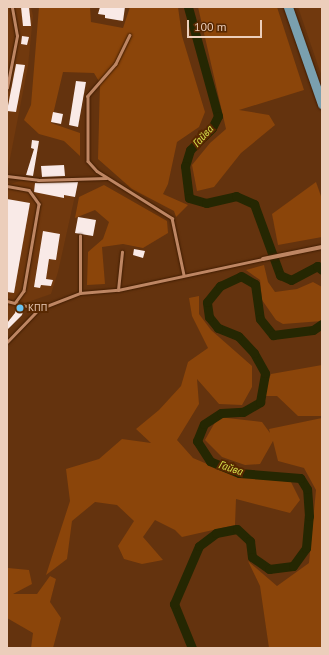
<!DOCTYPE html>
<meta charset="utf-8">
<style>
body{margin:0}
#map{position:relative;width:329px;height:655px;overflow:hidden;background:#64330e;font-family:"PT Sans",sans-serif}
div>[style]{position:absolute}
[style*='--x']{left:calc(var(--x)*1px);top:calc(var(--y)*1px);width:calc(var(--w)*1px);rotate:calc(var(--a)*1deg)}
.built>*{inset:0;background:#71390e}
.green>*{inset:0;background:#8b450a}
.river>*{height:9px;margin:-4.5px;padding:0 4.5px;transform-origin:4.5px;border-radius:4.5px;background:#252702}
.building>*{inset:0;background:#f9eae7}
.roads{filter:drop-shadow(0 0 1px #411d02) drop-shadow(0 0 1px #411d02)}
.service>*{height:2.5px;margin:-1.25px;padding:0 1.25px;transform-origin:1.25px;border-radius:1.25px;background:#be8663}
.minor>*{height:4px;margin:-2px;padding:0 2px;transform-origin:2px;border-radius:2px;background:#be8663}
.primary>*{height:9px;margin:-4.5px;padding:0 4.5px;transform-origin:4.5px;border-radius:4.5px;background:#7aa0af}
.dots>*{width:11px;height:11px;translate:-50% -50%;box-sizing:border-box;border:2px solid #582801;border-radius:50%}
span{translate:-50% -50%;white-space:nowrap;text-align:center;line-height:1.15;-webkit-text-stroke:4px #582801;paint-order:stroke}
.poi-label{font-size:10px;color:#eccebb}
.left{translate:0 -50%;text-align:left}
.water-label{font-size:11px;color:#d8e34c;font-style:italic}
.frame{position:absolute;inset:0;border:8px solid #eccebb;pointer-events:none}
.scale{position:absolute;left:187px;top:20px;width:75px;height:18px;box-sizing:border-box;border:2px solid #eccebb;border-top:0;padding-left:5px;font-size:12px;line-height:14px;white-space:nowrap;color:#eccebb;-webkit-text-stroke:3px #582801;paint-order:stroke}
</style>
<div id="map">
<div class="built">
<i style="clip-path:polygon(7px 7px,31px 7px,33px 16px,28px 66px,7px 174px)"></i>
<i style="clip-path:polygon(298px 7px,322px 7px,322px 77px)"></i>
<i style="clip-path:polygon(7px 180px,10px 184px,20px 181px,78px 182px,58px 272px,51px 294px,25px 303px,24px 310px,7px 330px)"></i>
</div>
<div class="green">
<i style="clip-path:polygon(39px 7px,90px 7px,91px 22px,123px 28px,130px 7px,178px 7px,182px 36px,205px 112px,199px 127px,177px 142px,168px 184px,163px 194px,188px 205px,176px 217px,174px 211px,132px 189px,98px 159px,100px 83px,94px 73px,63px 72px,51px 123px,80px 133px,80px 156px,64px 141px,39px 134px,24px 120px,31px 105px)"></i>
<i style="clip-path:polygon(198px 7px,277px 7px,304px 90px,239px 110px,269px 115px,275px 125px,241px 153px,214px 187px,197px 191px,192px 165px,210px 143px,226px 129px)"></i>
<i style="clip-path:polygon(316px 182px,322px 199px,322px 237px,278px 245px,272px 214px)"></i>
<i style="clip-path:polygon(104px 185px,167px 221px,168px 233px,143px 248px,123px 244px,102px 247px,105px 284px,87px 285px,88px 252px,103px 239px,109px 222px,95px 210px,75px 218px,79px 197px)"></i>
<i style="clip-path:polygon(264px 265px,268px 282px,275px 292px,297px 289px,313px 282px,322px 287px,322px 321px,283px 324px,276px 320px,262px 300px,260px 280px,246px 270px)"></i>
<i style="clip-path:polygon(199px 296px,199px 314px,211px 330px,252px 366px,252px 387px,242px 405px,219px 404px,197px 379px,199px 404px,177px 440px,193px 458px,233px 475px,291px 482px,300px 500px,290px 513px,236px 499px,235px 525px,182px 537px,175px 530px,155px 520px,143px 537px,163px 560px,142px 564px,124px 559px,118px 546px,134px 521px,117px 505px,95px 502px,72px 521px,67px 559px,46px 575px,70px 501px,66px 469px,99px 459px,122px 439px,151px 443px,136px 429px,159px 410px,181px 386px,188px 362px,208px 348px,192px 316px,189px 298px)"></i>
<i style="clip-path:polygon(322px 365px,322px 416px,298px 416px,277px 396px,262px 396px,271px 374px)"></i>
<i style="clip-path:polygon(218px 417px,262px 422px,270px 433px,269px 429px,322px 418px,322px 648px,269px 648px,260px 586px,248px 561px,277px 586px,309px 563px,316px 490px,304px 468px,278px 461px,273px 441px,260px 464px,245px 465px,222px 457px,205px 440px)"></i>
<i style="clip-path:polygon(8px 568px,29px 570px,32px 584px,13px 594px,37px 594px,50px 576px,56px 579px,50px 602px,61px 618px,53px 648px,31px 648px,33px 633px,7px 618px)"></i>
</div>
<div class="river">
<i style="--x:188;--y:7;--w:113;--a:74.6"></i>
<i style="--x:218;--y:116;--w:13;--a:117"></i>
<i style="--x:212;--y:128;--w:31;--a:135"></i>
<i style="--x:190;--y:150;--w:17;--a:107"></i>
<i style="--x:185;--y:166;--w:32;--a:83"></i>
<i style="--x:189;--y:198;--w:18;--a:16"></i>
<i style="--x:206;--y:203;--w:31;--a:-13"></i>
<i style="--x:236;--y:196;--w:20;--a:24"></i>
<i style="--x:254;--y:204;--w:76;--a:69.9"></i>
<i style="--x:280;--y:275;--w:12;--a:24"></i>
<i style="--x:291;--y:280;--w:30;--a:-28"></i>
<i style="--x:317;--y:266;--w:6;--a:39"></i>
<i style="--x:192;--y:648;--w:48;--a:-112.2"></i>
<i style="--x:174;--y:604;--w:63;--a:-66.7"></i>
<i style="--x:199;--y:546;--w:21;--a:-37"></i>
<i style="--x:216;--y:533;--w:21;--a:-11"></i>
<i style="--x:237;--y:529;--w:18;--a:43"></i>
<i style="--x:250;--y:541;--w:16;--a:83"></i>
<i style="--x:252;--y:557;--w:21;--a:35"></i>
<i style="--x:269;--y:569;--w:24;--a:-7"></i>
<i style="--x:293;--y:566;--w:22;--a:-54"></i>
<i style="--x:306;--y:548;--w:32;--a:-85"></i>
<i style="--x:309;--y:516;--w:27;--a:-94"></i>
<i style="--x:307;--y:489;--w:13;--a:-122"></i>
<i style="--x:300;--y:478;--w:61;--a:-175.3"></i>
<i style="--x:239;--y:473;--w:31;--a:-158"></i>
<i style="--x:210;--y:461;--w:24;--a:-123"></i>
<i style="--x:197;--y:441;--w:18;--a:-68"></i>
<i style="--x:204;--y:424;--w:20;--a:-33"></i>
<i style="--x:221;--y:413;--w:22;--a:-3"></i>
<i style="--x:243;--y:412;--w:20;--a:-30"></i>
<i style="--x:260;--y:402;--w:29;--a:-80"></i>
<i style="--x:265;--y:373;--w:23;--a:-119"></i>
<i style="--x:254;--y:353;--w:23;--a:-133"></i>
<i style="--x:238;--y:336;--w:22;--a:-158"></i>
<i style="--x:218;--y:328;--w:14;--a:-129"></i>
<i style="--x:209;--y:317;--w:15;--a:-98"></i>
<i style="--x:207;--y:302;--w:21;--a:-51"></i>
<i style="--x:220;--y:286;--w:23;--a:-25"></i>
<i style="--x:241;--y:276;--w:16;--a:30"></i>
<i style="--x:255;--y:284;--w:35;--a:82"></i>
<i style="--x:260;--y:319;--w:21;--a:51"></i>
<i style="--x:273;--y:335;--w:40;--a:-7.1"></i>
<i style="--x:313;--y:330;--w:11;--a:-34"></i>
</div>
<div class="building">
<i style="clip-path:polygon(21px 7px,29px 7px,31px 26px,23px 26px)"></i>
<i style="clip-path:polygon(100px 7px,125px 7px,123px 21px,105px 18px,105px 15px,98px 14px)"></i>
<i style="clip-path:polygon(22px 36px,29px 37px,27px 45px,21px 44px)"></i>
<i style="clip-path:polygon(16px 64px,25px 65px,16px 112px,7px 111px)"></i>
<i style="clip-path:polygon(76px 81px,86px 82px,78px 127px,69px 125px)"></i>
<i style="clip-path:polygon(53px 112px,63px 114px,61px 124px,51px 122px)"></i>
<i style="clip-path:polygon(32px 140px,39px 141px,33px 176px,26px 175px,34px 149px,31px 148px)"></i>
<i style="clip-path:polygon(64px 165px,65px 176px,42px 177px,41px 166px)"></i>
<i style="clip-path:polygon(78px 182px,75px 197px,64px 195px,64px 198px,34px 192px,35px 183px)"></i>
<i style="clip-path:polygon(7px 199px,30px 203px,14px 293px,7px 292px)"></i>
<i style="clip-path:polygon(78px 217px,96px 220px,93px 236px,75px 233px)"></i>
<i style="clip-path:polygon(43px 231px,60px 234px,56px 260px,49px 259px,46px 279px,53px 280px,51px 286px,41px 285px,40px 288px,34px 287px)"></i>
<i style="clip-path:polygon(134px 249px,145px 251px,143px 258px,133px 255px)"></i>
<i style="clip-path:polygon(17px 306px,24px 308px,22px 315px,7px 330px,7px 323px,15px 313px)"></i>
</div>
<div class="roads">
<div class="service">
<i style="--x:130;--y:35;--w:32;--a:116"></i>
<i style="--x:116;--y:64;--w:43;--a:131.2"></i>
<i style="--x:88;--y:96;--w:65;--a:90"></i>
<i style="--x:88;--y:161;--w:13;--a:48"></i>
<i style="--x:97;--y:171;--w:89;--a:32.1"></i>
<i style="--x:172;--y:218;--w:58;--a:78.1"></i>
<i style="--x:7;--y:88;--w:53;--a:-79.1"></i>
<i style="--x:17;--y:36;--w:29;--a:-100"></i>
<i style="--x:7;--y:176;--w:31;--a:7"></i>
<i style="--x:38;--y:180;--w:68;--a:-1.7"></i>
<i style="--x:7;--y:186;--w:22;--a:10"></i>
<i style="--x:29;--y:190;--w:17;--a:54"></i>
<i style="--x:39;--y:204;--w:88;--a:99.8"></i>
<i style="--x:24;--y:291;--w:14;--a:126"></i>
<i style="--x:118;--y:290;--w:38;--a:-84"></i>
<i style="--x:80;--y:293;--w:57;--a:-90"></i>
<i style="--x:7;--y:301;--w:33;--a:14"></i>
<i style="--x:7;--y:342;--w:46;--a:-45.9"></i>
<i style="--x:39;--y:309;--w:44;--a:-21.3"></i>
<i style="--x:80;--y:293;--w:38;--a:-5"></i>
<i style="--x:118;--y:290;--w:148;--a:-12.1"></i>
</div>
<div class="minor">
<i style="--x:263;--y:259;--w:60;--a:-11.5"></i>
</div>
<div class="primary">
<i style="--x:288;--y:7;--w:103;--a:70.7"></i>
</div>
</div>
<div class="dots">
<i style="left:20px;top:308px;background:#6ac3f1"></i>
</div>
<div class="poi-label">
<span class="left" style="left:28px;top:308px">КПП</span>
</div>
<div class="water-label">
<span style="left:203px;top:136px;rotate:-48deg">Гайва</span>
<span style="left:231px;top:468px;rotate:18deg">Гайва</span>
</div>
<div class="frame"></div>
<div class="scale">100 m</div>
</div>
